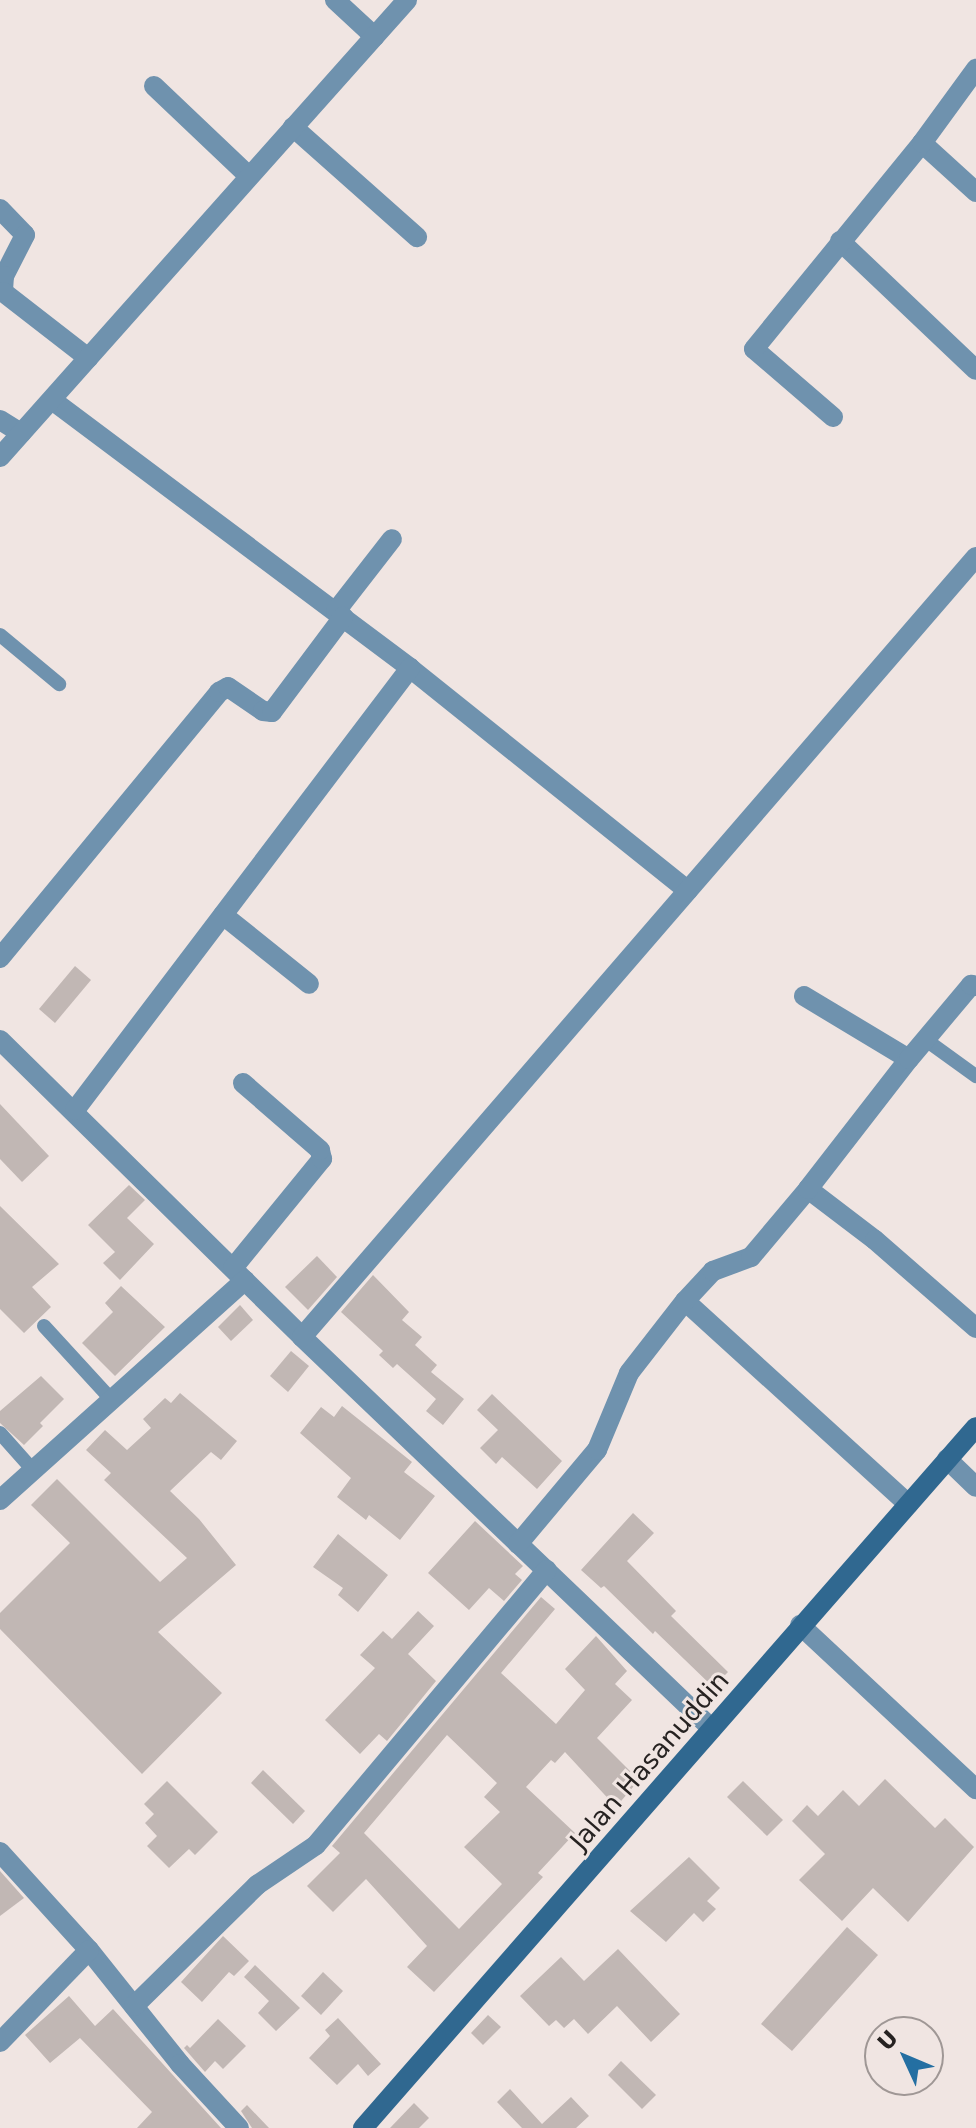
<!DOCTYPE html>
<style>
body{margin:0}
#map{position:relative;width:976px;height:2128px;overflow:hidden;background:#f0e5e2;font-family:"DejaVu Sans",sans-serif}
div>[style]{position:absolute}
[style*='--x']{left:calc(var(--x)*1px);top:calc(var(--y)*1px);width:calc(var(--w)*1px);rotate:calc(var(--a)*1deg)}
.building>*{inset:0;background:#c1b7b4}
.lane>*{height:14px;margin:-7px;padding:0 7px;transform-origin:7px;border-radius:7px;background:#6f92ae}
.street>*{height:20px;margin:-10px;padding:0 10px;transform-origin:10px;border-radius:10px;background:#6f92ae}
.secondary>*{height:20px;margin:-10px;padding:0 10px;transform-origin:10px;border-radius:10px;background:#306890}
span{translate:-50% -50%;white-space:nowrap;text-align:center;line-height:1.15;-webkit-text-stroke:6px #f0e5e2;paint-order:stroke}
.street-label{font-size:26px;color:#262221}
.north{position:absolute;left:864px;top:2016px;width:80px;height:80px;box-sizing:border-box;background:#f0e5e2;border:2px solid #9f9795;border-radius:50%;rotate:314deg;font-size:22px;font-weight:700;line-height:32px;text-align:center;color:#262221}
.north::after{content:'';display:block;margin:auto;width:28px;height:36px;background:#246fa2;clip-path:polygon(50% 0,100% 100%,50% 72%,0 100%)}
</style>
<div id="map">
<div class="building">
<i style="clip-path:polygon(75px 966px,91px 980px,55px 1023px,39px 1009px)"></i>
<i style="clip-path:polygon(0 1104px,49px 1156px,22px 1182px,0 1159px)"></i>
<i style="clip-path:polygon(129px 1185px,145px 1200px,127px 1218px,154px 1244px,120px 1280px,103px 1263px,115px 1252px,88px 1225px)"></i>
<i style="clip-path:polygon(0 1206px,59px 1264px,32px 1287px,51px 1307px,24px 1333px,0 1309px)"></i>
<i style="clip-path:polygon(317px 1256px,337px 1277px,308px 1310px,285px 1287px)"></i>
<i style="clip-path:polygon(373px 1275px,409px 1312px,402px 1320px,422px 1337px,415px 1345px,437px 1365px,431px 1372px,464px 1399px,443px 1425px,426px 1411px,436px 1399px,397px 1364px,393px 1368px,379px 1355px,383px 1351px,341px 1312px)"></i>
<i style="clip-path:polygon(121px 1286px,165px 1327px,115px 1376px,82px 1343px,113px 1312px,105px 1303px)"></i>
<i style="clip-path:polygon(240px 1305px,253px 1320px,231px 1341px,218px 1327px)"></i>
<i style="clip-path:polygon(291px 1351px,309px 1366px,288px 1392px,270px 1376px)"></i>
<i style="clip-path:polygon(41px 1376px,64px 1399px,40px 1423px,43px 1426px,24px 1445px,0 1423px,0 1411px)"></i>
<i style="clip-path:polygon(180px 1393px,237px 1441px,221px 1460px,211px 1452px,170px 1491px,199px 1519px,236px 1565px,158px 1632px,222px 1693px,142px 1774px,0 1629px,0 1613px,70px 1543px,31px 1505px,57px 1479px,160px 1582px,187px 1558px,104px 1480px,111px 1473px,86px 1450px,105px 1430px,127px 1450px,151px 1428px,143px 1419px,165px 1398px,171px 1403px)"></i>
<i style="clip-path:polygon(492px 1394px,562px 1461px,537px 1489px,502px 1457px,496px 1464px,480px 1448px,498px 1430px,477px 1410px)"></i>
<i style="clip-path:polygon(342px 1406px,412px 1462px,404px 1472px,435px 1496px,400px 1540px,369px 1515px,366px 1520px,337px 1497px,351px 1478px,300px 1433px,321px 1407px,334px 1417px)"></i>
<i style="clip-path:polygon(633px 1513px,654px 1533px,627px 1561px,676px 1611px,671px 1616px,728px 1672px,713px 1687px,655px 1631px,653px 1634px,604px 1586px,601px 1588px,581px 1570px)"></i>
<i style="clip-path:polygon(475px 1521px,523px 1566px,515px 1574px,522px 1580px,504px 1601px,489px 1588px,469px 1610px,428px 1573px)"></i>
<i style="clip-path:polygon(338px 1534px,388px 1575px,358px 1612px,338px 1595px,343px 1588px,313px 1567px)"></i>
<i style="clip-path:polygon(evenodd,541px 1597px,555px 1609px,501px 1673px,556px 1724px,585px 1690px,565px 1669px,596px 1636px,627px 1671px,615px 1684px,632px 1700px,597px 1738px,639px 1780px,616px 1807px,565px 1752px,555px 1763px,551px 1760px,526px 1787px,575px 1833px,538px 1873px,543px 1877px,434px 1992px,407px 1967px,427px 1946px,366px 1879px,333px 1912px,307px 1886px,340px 1853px,332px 1846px,541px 1597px,447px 1735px,497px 1783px,484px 1797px,500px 1812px,464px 1847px,502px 1884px,459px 1929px,364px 1833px,447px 1735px)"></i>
<i style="clip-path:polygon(418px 1611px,434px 1626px,408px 1654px,436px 1681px,387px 1741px,379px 1734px,360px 1754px,325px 1720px,375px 1668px,360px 1655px,383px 1631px,392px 1639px)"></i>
<i style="clip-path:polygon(263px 1770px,305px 1811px,293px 1824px,251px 1783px)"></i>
<i style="clip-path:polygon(885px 1779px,935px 1828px,945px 1818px,974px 1847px,908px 1922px,873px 1888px,842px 1921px,799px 1880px,825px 1854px,792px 1821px,807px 1805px,818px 1816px,843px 1790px,859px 1806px)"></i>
<i style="clip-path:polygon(167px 1781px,218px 1832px,195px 1855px,189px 1849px,169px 1868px,147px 1846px,157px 1836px,145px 1823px,154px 1814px,144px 1804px)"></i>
<i style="clip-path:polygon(743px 1781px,783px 1820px,767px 1836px,727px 1797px)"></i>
<i style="clip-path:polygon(689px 1857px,720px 1888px,707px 1901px,716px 1909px,703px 1922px,694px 1913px,666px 1942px,630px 1911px)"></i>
<i style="clip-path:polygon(0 1871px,24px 1898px,0 1916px)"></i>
<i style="clip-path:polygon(847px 1927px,878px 1955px,792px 2051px,761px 2024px)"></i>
<i style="clip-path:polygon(223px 1936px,249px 1961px,234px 1976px,229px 1972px,202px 2002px,181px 1982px)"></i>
<i style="clip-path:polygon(618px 1949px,680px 2014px,651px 2042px,617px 2006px,588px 2034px,574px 2019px,564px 2028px,556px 2020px,549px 2026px,520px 1996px,561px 1957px,584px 1981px)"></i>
<i style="clip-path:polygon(255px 1965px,300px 2008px,276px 2031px,258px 2013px,269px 2001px,244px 1977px)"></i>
<i style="clip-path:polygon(323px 1972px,343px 1991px,321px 2015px,301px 1996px)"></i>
<i style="clip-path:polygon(69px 1996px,95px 2026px,113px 2009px,221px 2128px,137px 2128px,152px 2112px,80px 2038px,50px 2063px,25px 2035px)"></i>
<i style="clip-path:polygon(488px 2015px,501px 2027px,483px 2045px,471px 2033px)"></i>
<i style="clip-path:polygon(338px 2018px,381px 2064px,368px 2076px,358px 2064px,337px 2085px,309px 2058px,330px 2036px,325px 2030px)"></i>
<i style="clip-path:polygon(218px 2019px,246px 2046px,223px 2069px,215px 2061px,205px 2072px,184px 2048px,187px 2045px,190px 2048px)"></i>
<i style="clip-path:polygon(621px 2061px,656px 2095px,642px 2109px,608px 2075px)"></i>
<i style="clip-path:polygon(510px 2089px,542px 2124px,571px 2097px,589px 2116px,576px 2128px,522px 2128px,497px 2102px)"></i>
<i style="clip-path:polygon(414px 2103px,429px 2118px,419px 2128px,390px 2128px)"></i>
<i style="clip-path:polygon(247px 2105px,269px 2128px,252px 2128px,241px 2111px)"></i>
</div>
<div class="lane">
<i style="--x:0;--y:635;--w:77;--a:39.7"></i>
<i style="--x:926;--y:1040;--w:62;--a:35.8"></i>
<i style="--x:44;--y:1326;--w:99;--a:47.5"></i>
<i style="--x:0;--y:1433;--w:50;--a:48.3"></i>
</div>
<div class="street">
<i style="--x:335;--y:0;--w:54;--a:42.8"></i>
<i style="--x:154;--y:86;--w:131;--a:43.5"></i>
<i style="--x:293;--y:127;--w:166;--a:41.6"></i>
<i style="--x:922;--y:143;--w:73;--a:42.2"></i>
<i style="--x:0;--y:209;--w:36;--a:46"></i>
<i style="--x:25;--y:235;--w:46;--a:117.1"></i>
<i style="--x:4;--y:276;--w:16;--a:94"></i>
<i style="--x:3;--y:292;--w:108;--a:37.8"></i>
<i style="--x:840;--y:241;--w:187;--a:43.5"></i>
<i style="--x:52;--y:400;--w:447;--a:36.8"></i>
<i style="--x:410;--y:668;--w:356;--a:38.7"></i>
<i style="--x:833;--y:417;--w:104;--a:-139.3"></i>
<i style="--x:754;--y:349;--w:266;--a:-50.8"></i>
<i style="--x:922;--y:143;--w:92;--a:-53.9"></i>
<i style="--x:0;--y:420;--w:25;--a:32"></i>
<i style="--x:0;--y:457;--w:612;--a:-48.31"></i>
<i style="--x:336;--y:611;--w:91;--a:-52.1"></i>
<i style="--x:223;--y:915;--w:110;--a:38.7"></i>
<i style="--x:0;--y:958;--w:345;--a:-50.5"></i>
<i style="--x:219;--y:692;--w:10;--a:-29"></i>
<i style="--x:228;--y:687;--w:42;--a:34.4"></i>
<i style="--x:263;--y:711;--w:9;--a:6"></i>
<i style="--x:272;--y:712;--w:119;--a:-53.2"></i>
<i style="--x:804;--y:996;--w:122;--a:31"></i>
<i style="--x:0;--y:1040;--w:424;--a:44.5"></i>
<i style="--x:302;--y:1337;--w:567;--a:43.71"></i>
<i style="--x:75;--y:1110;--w:555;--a:-52.84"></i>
<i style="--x:808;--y:1189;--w:84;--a:37.3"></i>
<i style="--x:875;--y:1240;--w:134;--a:41.1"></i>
<i style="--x:233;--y:1268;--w:141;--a:-50.8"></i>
<i style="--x:322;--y:1159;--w:9;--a:-103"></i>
<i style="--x:320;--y:1150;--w:102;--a:-139"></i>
<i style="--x:685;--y:1301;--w:302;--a:42.3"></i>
<i style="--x:302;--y:1337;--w:1031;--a:-49.17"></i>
<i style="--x:947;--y:1459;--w:40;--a:44"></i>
<i style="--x:0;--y:1500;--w:329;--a:-41.9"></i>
<i style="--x:518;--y:1544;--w:123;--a:-50"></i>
<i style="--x:597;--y:1450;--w:83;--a:-67.4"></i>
<i style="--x:629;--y:1373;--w:91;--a:-52.1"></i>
<i style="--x:685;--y:1301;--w:41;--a:-47"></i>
<i style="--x:713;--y:1271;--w:40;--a:-20.2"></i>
<i style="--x:751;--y:1257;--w:89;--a:-50"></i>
<i style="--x:808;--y:1189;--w:165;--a:-52.2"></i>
<i style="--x:909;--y:1059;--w:97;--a:-50"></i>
<i style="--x:971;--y:985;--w:5;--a:11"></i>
<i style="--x:800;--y:1625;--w:241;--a:43"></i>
<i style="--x:0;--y:1852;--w:132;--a:47.8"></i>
<i style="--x:89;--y:1950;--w:146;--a:51.4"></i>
<i style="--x:180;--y:2064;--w:87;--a:47.3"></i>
<i style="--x:134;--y:2006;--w:173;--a:-44.5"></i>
<i style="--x:257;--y:1885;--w:71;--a:-34.1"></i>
<i style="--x:316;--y:1845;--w:359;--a:-50"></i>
<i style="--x:0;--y:2042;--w:128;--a:-45.9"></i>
</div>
<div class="secondary">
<i style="--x:363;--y:2128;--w:931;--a:-48.83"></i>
</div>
<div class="street-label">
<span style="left:650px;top:1761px;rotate:-49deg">Jalan Hasanuddin</span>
</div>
<div class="north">U</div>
</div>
